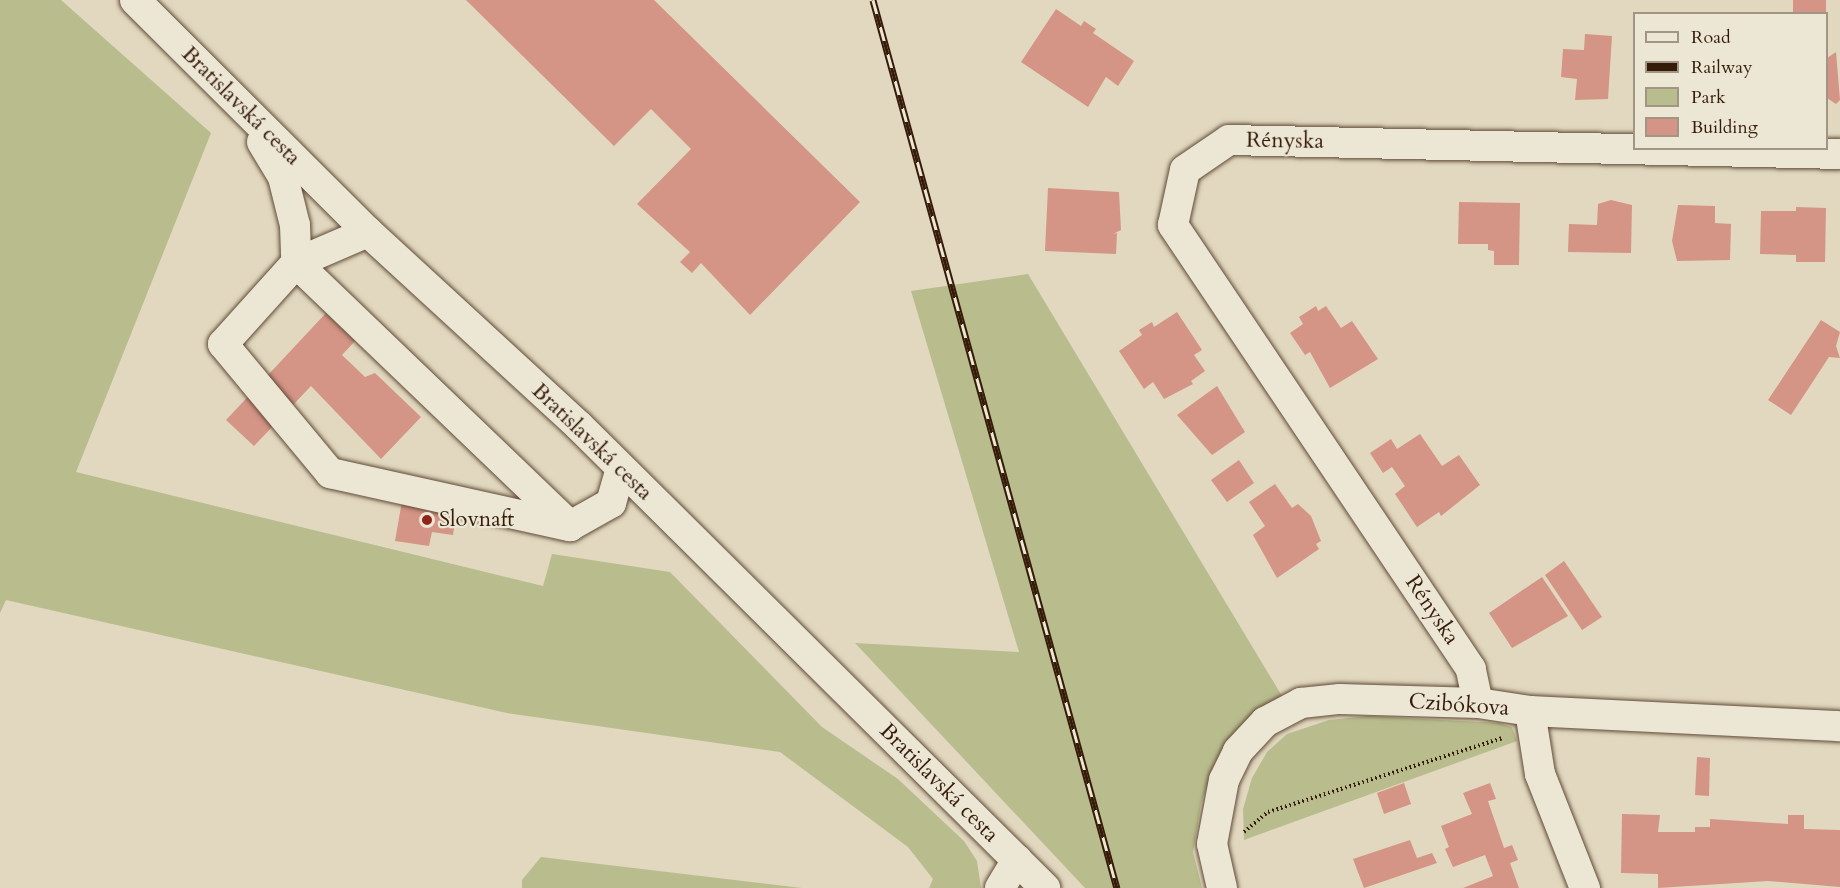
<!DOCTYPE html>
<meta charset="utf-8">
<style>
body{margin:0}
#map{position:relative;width:1840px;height:888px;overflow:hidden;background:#e1d8bf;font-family:Cardo,serif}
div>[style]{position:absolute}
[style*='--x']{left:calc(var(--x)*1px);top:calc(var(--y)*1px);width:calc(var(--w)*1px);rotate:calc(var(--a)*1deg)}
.green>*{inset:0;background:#b9bd8e}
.building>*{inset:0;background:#d49486}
.path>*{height:4px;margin-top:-2px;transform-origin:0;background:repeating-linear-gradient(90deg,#361b09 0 1.5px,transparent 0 4.5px)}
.roads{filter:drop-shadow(0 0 2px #614a36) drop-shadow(0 0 2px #614a36)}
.minor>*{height:30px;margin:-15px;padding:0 15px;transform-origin:15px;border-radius:15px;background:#ece6d5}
.rail>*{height:7px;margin-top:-3.5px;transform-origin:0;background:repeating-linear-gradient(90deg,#ece6d5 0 14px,#361b09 0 28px);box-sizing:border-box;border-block:2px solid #361b09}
.dots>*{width:16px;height:16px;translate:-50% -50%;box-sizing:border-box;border:3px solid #ece6d5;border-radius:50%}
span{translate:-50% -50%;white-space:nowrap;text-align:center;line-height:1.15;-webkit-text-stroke:4.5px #ece6d5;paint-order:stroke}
.street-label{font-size:22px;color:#361b09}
.poi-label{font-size:22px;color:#361b09}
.left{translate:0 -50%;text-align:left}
.legend{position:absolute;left:1633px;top:12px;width:195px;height:138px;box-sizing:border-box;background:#ece6d5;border:2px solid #a39583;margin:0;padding:8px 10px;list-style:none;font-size:18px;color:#361b09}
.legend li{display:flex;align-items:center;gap:12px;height:30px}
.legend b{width:30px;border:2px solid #a39583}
</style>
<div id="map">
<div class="green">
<i style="clip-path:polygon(0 0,61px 0,211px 133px,76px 472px,543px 586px,552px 554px,670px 572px,822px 727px,898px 779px,964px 841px,977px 861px,981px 888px,929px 888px,933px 879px,908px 847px,780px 752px,507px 713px,6px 600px,0 613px)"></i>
<i style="clip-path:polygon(1028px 274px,1282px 696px,1234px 734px,1215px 763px,1201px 804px,1193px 852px,1202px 888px,1085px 888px,855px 643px,1019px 652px,911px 291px)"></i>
<i style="clip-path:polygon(1368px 716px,1499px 723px,1512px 727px,1517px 741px,1244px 840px,1243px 809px,1252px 778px,1267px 752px,1287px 734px,1329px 720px)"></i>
<i style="clip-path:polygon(541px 857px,802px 888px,522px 888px,522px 880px)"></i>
</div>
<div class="building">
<i style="clip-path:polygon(466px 0,654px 0,860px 202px,750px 315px,701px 263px,692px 273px,680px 262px,690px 252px,637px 204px,691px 149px,651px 109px,614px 146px)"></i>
<i style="clip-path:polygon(1793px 0,1826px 0,1826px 14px,1793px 14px)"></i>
<i style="clip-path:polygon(1056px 9px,1081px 26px,1084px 21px,1096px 29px,1093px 33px,1134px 61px,1118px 86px,1106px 77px,1088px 107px,1021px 62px)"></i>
<i style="clip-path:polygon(1585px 34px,1612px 36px,1608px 99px,1575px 100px,1577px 79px,1561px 77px,1563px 49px,1584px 50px)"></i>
<i style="clip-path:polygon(1836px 52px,1840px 100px,1836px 104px,1827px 98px,1827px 58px)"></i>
<i style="clip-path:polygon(1048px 188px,1119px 192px,1121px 230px,1113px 234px,1117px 233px,1116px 254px,1045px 251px)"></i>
<i style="clip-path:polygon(1611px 200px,1632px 205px,1631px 253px,1568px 252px,1569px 224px,1597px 225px,1598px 204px)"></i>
<i style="clip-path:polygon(1459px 202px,1520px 203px,1519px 265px,1494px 265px,1494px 251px,1488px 250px,1488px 244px,1458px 244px)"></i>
<i style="clip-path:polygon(1678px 205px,1715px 206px,1715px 223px,1731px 224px,1730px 260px,1677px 261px,1672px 241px)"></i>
<i style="clip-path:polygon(1796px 207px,1826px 208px,1825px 262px,1796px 262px,1796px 255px,1760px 254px,1761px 211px,1796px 211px)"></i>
<i style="clip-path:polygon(1316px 306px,1318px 311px,1326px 306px,1341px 328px,1352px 321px,1378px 359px,1330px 388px,1310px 352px,1305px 355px,1290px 333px,1303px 324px,1299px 317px)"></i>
<i style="clip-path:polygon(1177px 312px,1202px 350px,1194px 355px,1205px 371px,1191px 381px,1193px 384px,1164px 399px,1153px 382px,1144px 389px,1119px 351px,1142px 335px,1139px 330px,1152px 322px,1154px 327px)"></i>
<i style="clip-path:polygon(326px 313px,355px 341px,342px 355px,365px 377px,375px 373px,421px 417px,381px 459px,311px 386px,254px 446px,226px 420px)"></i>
<i style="clip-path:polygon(1821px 320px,1840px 332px,1836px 346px,1840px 358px,1829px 357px,1791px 415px,1768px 400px)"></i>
<i style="clip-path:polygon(1217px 386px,1245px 432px,1212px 455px,1177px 415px)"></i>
<i style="clip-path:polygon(1420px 434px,1442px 466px,1459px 455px,1480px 485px,1441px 516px,1439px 512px,1417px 527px,1395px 494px,1405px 486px,1392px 467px,1383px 473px,1370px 453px,1391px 439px,1397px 449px)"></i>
<i style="clip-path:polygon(1239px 460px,1254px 483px,1227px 502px,1211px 480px)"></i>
<i style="clip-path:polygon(1275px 484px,1292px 508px,1298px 504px,1311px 516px,1321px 541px,1316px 544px,1319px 549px,1277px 578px,1253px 535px,1265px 526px,1249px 502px)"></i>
<i style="clip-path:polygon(402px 501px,457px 509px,453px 535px,432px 532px,429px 546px,395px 541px)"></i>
<i style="clip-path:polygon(1564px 561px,1602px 617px,1582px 630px,1545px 575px)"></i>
<i style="clip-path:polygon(1542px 577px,1568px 616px,1512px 648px,1489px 613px)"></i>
<i style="clip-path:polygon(1697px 757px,1710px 758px,1709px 796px,1695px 795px)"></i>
<i style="clip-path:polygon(1404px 783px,1411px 804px,1384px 814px,1377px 793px)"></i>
<i style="clip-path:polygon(1490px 783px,1496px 799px,1488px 801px,1504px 848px,1512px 845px,1518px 860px,1510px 863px,1519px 888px,1463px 888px,1493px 876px,1485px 855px,1453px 867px,1445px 849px,1449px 847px,1441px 826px,1472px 814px,1463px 793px)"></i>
<i style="clip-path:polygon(1622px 814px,1660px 815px,1658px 832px,1695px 832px,1695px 827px,1710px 827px,1710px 819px,1788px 824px,1788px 815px,1804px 815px,1804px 829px,1840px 830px,1840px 887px,1768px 881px,1658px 888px,1658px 874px,1621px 873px)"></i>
<i style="clip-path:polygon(1410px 840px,1417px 858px,1432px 853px,1437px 863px,1364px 888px,1353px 859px)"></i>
</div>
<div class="path">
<i style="--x:1244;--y:832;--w:31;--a:-40"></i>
<i style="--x:1268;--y:812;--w:246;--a:-17.5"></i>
</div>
<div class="roads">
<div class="minor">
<i style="--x:135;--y:0;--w:329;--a:44.9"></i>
<i style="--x:368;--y:232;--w:285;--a:42.6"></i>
<i style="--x:578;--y:425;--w:658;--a:44.75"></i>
<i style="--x:262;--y:142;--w:41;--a:59"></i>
<i style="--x:283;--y:177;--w:49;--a:76"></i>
<i style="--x:295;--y:225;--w:38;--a:88"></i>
<i style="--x:296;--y:263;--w:380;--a:43.8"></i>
<i style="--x:368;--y:232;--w:78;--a:156.7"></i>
<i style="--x:296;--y:263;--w:109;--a:132"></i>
<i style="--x:223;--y:344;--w:168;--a:50.3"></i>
<i style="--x:330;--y:473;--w:246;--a:12.5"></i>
<i style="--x:570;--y:526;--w:47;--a:-29.3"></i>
<i style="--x:611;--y:503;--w:36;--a:-74"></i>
<i style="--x:1478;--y:703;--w:35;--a:-102"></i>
<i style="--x:1471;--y:669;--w:535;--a:-123.87"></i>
<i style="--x:1173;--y:225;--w:56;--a:-77.7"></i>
<i style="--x:1185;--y:170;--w:53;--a:-34.3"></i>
<i style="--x:1229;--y:140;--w:611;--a:1.31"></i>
<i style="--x:1530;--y:711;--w:64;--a:81"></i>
<i style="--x:1540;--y:774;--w:123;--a:68.5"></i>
<i style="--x:1000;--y:888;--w:33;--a:-59"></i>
<i style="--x:1222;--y:888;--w:45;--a:-102.8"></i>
<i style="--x:1212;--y:844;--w:65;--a:-79.4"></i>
<i style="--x:1224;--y:780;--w:32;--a:-64"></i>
<i style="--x:1238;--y:751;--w:40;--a:-47"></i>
<i style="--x:1265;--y:722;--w:41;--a:-27.8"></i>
<i style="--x:1301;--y:703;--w:39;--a:-6"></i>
<i style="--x:1340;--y:699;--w:138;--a:1.7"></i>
<i style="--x:1478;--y:703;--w:53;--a:8.7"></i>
<i style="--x:1530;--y:711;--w:310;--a:2.8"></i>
</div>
</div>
<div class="rail">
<i style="--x:873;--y:0;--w:921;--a:74.64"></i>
</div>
<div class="dots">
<i style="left:427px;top:520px;background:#8f2418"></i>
</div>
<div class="street-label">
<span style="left:241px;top:106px;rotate:45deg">Bratislavská cesta</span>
<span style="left:1285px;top:141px;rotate:1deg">Rényska</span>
<span style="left:592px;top:442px;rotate:44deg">Bratislavská cesta</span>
<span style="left:1432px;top:610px;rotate:56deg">Rényska</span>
<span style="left:1459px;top:705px;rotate:4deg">Czibókova</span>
<span style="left:939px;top:783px;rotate:45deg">Bratislavská cesta</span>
</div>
<div class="poi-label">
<span class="left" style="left:439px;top:520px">Slovnaft</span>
</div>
<ul class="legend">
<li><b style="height:8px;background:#ece6d5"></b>Road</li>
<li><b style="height:8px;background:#361b09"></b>Railway</li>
<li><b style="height:16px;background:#b9bd8e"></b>Park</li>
<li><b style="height:16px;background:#d49486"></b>Building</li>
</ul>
</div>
